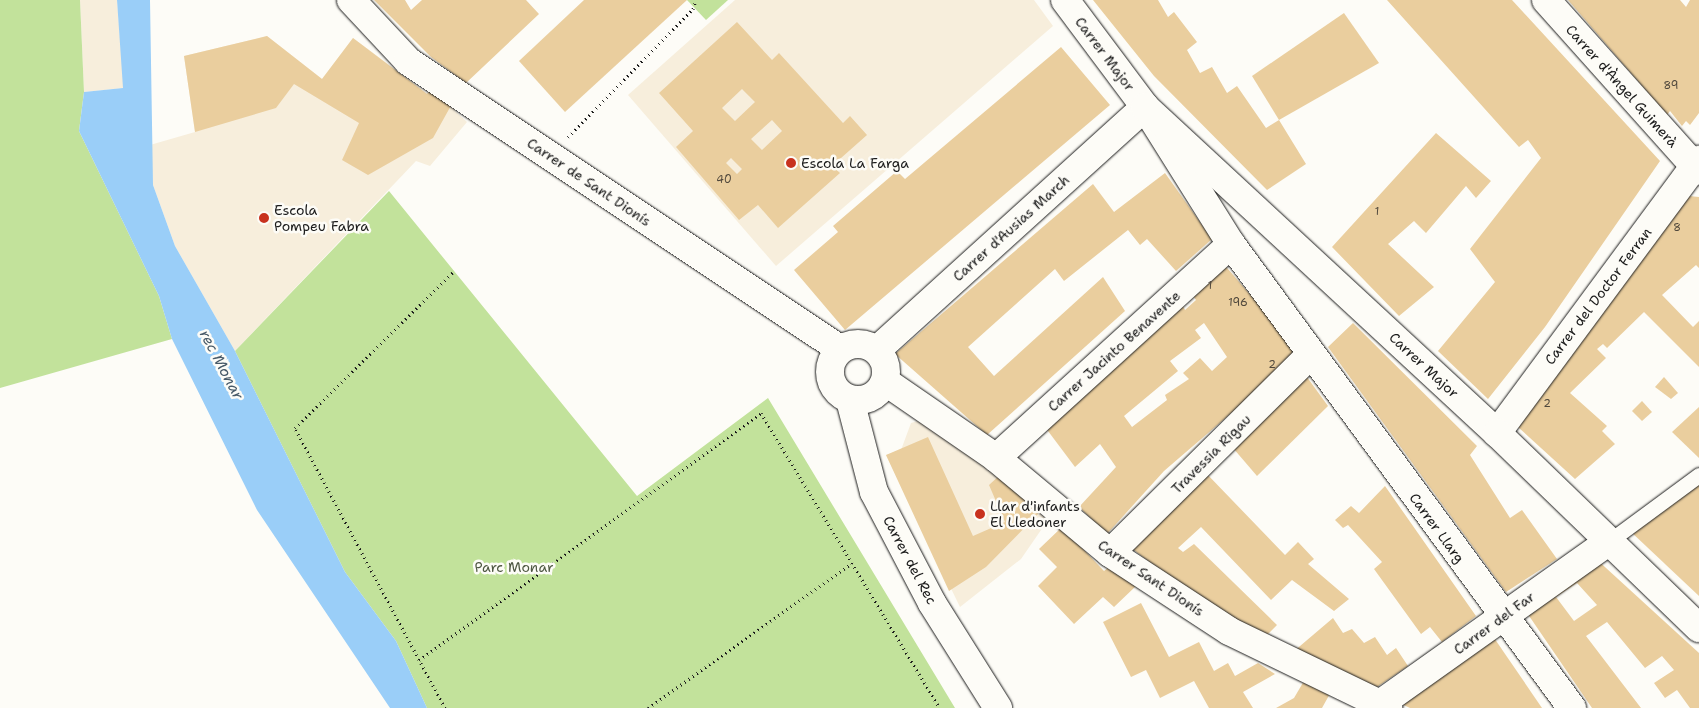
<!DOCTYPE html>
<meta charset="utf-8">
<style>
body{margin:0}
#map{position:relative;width:1699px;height:708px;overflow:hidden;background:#fdfcf7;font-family:"Shantell Sans",sans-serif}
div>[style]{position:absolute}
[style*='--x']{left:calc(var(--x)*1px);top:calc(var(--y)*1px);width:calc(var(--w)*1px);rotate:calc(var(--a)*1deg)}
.built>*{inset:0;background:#f7eedc}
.green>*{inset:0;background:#c2e29b}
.water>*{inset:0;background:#9acef8}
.building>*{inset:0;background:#eace9e}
.path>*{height:3px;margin-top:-1.5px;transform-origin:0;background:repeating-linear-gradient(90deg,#1c1c1c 0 1px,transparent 0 5px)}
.roads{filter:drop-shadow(0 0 1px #1c1c1c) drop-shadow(0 0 1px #1c1c1c)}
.lane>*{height:15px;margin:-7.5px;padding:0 7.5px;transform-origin:7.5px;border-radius:7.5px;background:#fdfcf7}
.street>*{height:28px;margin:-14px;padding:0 14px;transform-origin:14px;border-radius:14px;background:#fdfcf7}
.street>.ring{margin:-14px;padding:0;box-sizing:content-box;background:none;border:28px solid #fdfcf7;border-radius:50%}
.secondary>*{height:28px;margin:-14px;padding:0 14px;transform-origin:14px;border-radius:14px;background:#fdfcf7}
.dots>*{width:14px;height:14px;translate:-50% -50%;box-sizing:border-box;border:2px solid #fdfcf7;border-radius:50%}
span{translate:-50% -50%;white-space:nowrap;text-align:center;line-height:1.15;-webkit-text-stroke:5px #fdfcf7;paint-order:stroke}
.number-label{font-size:11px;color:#50483c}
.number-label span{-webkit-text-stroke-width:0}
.street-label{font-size:14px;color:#1c1c1c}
.poi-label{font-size:14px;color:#1c1c1c}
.left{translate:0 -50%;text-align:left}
.park-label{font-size:14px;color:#4e5742}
.water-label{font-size:15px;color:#485a69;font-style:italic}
</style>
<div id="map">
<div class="built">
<i style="clip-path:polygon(80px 0,117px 0,124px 88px,84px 92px)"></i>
<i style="clip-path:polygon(735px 0,1034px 0,1053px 26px,776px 266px,628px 95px)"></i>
<i style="clip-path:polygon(267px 36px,322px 79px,353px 38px,427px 93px,433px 87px,453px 102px,455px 111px,467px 122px,430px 166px,416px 161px,235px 351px,175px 246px,153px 185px,150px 145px,195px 132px,184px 56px)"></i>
<i style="clip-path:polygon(924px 419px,1050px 517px,1021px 559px,960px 607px,886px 455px,901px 450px,911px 423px)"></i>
</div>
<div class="green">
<i style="clip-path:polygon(0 0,80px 0,84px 92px,79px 131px,159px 296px,172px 339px,0 388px)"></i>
<i style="clip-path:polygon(687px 0,728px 0,706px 20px)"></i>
<i style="clip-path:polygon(389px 191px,637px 496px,768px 398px,955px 708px,427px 708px,396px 641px,345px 572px,235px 351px)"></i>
</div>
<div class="water">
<i style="clip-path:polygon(117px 0,150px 0,153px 185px,175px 246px,235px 351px,345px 572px,396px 641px,427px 708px,390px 708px,257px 510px,172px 339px,159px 296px,79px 131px,84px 92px,123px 88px)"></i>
</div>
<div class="building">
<i style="clip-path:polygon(374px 0,405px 0,411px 10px,422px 0,526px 0,539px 14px,466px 83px,431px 57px)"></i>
<i style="clip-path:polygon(584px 0,687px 0,565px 112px,519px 61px)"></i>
<i style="clip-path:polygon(1093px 0,1158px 0,1168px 17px,1174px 12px,1197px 42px,1187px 50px,1200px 73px,1212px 67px,1227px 93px,1237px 86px,1266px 128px,1279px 120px,1306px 164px,1267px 190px,1154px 76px)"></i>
<i style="clip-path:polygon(1387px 0,1512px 0,1660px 161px,1545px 327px,1488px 399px,1438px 351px,1495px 282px,1470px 249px,1541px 158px,1528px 140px,1519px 147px)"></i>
<i style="clip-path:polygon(1568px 0,1680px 0,1686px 7px,1690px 0,1699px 0,1699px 113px,1690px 125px,1686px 121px,1682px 126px,1670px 111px,1667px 115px)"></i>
<i style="clip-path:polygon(1344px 13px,1379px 63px,1279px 120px,1252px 76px)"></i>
<i style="clip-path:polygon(evenodd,737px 22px,772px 60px,779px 53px,843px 123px,850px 116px,867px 135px,832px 166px,840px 173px,778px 228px,758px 205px,739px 220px,676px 147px,693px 131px,659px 93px,737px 22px,742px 89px,755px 102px,735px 121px,722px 108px,742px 89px,737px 22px,772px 120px,782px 131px,762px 150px,751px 139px,772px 120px,737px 22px,731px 158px,742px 169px,737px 174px,726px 163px,731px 158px)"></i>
<i style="clip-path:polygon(267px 36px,322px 79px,353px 38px,427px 94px,433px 87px,453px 102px,433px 138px,368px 175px,342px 160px,359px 123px,294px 84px,276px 108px,195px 132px,184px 56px)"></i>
<i style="clip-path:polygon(1061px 47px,1110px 105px,845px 330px,794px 270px,838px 232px,833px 226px,897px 171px,905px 179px)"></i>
<i style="clip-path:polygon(1436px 133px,1491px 181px,1476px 198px,1466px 186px,1426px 233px,1414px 221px,1388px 244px,1434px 287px,1399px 316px,1332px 247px)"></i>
<i style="clip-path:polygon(1165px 173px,1212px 239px,1176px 271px,1147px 239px,1140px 245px,1128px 230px,1064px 281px,1055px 269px,968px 347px,994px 376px,1103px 277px,1125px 311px,987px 435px,895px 354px,1093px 184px,1114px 212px)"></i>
<i style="clip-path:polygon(1689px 196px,1699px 197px,1699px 268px,1696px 265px,1662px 295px,1693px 327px,1699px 321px,1699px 367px,1644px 312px,1607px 348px,1603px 344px,1597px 349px,1606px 358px,1570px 393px,1607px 426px,1602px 431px,1615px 444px,1575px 479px,1518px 427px)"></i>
<i style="clip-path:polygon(evenodd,1221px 261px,1301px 353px,1164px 471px,1107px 534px,1079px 507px,1116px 467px,1100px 444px,1075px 467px,1045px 427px,1180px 300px,1185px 310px,1196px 300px,1188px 289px,1221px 261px,1204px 323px,1227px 357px,1212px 371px,1200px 358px,1183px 373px,1189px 379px,1165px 395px,1167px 400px,1132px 427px,1124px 416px,1178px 371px,1170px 361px,1201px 338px,1195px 330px,1204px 323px)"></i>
<i style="clip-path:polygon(1353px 323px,1477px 446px,1470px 455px,1510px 518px,1522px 510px,1557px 559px,1506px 592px,1328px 347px)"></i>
<i style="clip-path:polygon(1304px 373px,1328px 406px,1257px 476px,1233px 448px)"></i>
<i style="clip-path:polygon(1664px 377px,1678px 393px,1671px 399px,1655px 387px)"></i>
<i style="clip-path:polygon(1642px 401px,1652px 412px,1642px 421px,1632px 411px)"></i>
<i style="clip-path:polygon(1699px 407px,1699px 458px,1672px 432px)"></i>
<i style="clip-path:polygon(928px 437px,973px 536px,1005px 522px,989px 485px,1001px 474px,1042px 510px,986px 567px,949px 591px,886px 455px)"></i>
<i style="clip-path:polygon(1205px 472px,1285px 555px,1298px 542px,1314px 559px,1308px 564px,1349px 599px,1334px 611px,1292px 580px,1271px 600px,1201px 527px,1178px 548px,1183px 552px,1194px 544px,1277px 625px,1265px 637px,1188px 592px,1130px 547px)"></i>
<i style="clip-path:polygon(1699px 481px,1699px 596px,1630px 531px)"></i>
<i style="clip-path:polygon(1385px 486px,1476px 616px,1442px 642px,1430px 627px,1421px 634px,1374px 569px,1382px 562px,1348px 525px,1343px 528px,1335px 520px,1351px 506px,1359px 513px)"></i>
<i style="clip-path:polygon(1062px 527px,1104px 571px,1114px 563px,1136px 586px,1114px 607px,1103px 597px,1074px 624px,1038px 586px,1057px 567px,1039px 549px)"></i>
<i style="clip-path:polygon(evenodd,1594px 557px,1699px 653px,1699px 708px,1690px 708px,1677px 690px,1665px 698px,1654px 683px,1674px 670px,1662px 656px,1645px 668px,1607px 622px,1586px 636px,1641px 708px,1592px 708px,1566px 670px,1523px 607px,1594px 557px,1577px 583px,1597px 605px,1574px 621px,1556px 597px,1577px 583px)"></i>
<i style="clip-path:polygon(1141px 603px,1169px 657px,1199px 642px,1214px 671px,1228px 663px,1235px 676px,1258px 663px,1275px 674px,1243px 692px,1253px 708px,1209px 708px,1194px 681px,1160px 698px,1146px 670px,1131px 677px,1103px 622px)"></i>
<i style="clip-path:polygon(1333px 618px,1343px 633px,1352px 629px,1364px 643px,1375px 637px,1387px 655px,1396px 648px,1408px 666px,1377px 687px,1293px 652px)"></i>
<i style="clip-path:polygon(1490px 632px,1542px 708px,1410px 708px,1393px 700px)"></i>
<i style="clip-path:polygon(1304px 681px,1332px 690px,1322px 708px,1276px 708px,1294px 698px)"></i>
</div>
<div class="path">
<i style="--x:568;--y:137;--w:179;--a:-45.7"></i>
<i style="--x:693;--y:9;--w:9;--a:-72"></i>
<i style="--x:419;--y:660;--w:422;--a:-35.8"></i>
<i style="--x:761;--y:413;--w:345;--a:58.8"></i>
<i style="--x:445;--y:708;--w:318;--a:-118.2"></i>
<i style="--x:295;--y:428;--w:223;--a:-44.6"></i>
<i style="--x:648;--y:708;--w:250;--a:-35.4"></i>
</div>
<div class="roads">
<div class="lane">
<i style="--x:1608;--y:542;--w:113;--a:-36.4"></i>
</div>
<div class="street">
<i style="--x:351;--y:0;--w:83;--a:46.9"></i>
<i style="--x:408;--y:61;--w:519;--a:33.69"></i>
<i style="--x:1546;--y:0;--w:229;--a:48.2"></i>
<i class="ring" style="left:830px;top:344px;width:28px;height:28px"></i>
<i style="--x:877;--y:350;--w:362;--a:-42.2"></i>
<i style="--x:1145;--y:107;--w:162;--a:57.9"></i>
<i style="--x:1231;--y:244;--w:576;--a:53.69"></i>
<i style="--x:886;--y:382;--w:134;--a:34.6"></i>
<i style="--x:996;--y:458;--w:148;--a:39.8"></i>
<i style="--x:1110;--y:553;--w:142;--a:33.2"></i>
<i style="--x:1229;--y:631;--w:177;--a:25.8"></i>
<i style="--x:850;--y:400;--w:95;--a:75.4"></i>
<i style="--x:874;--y:492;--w:125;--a:62.4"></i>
<i style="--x:932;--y:603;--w:124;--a:57.8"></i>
<i style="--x:1497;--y:433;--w:340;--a:-53.5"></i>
<i style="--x:996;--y:458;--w:318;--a:-42.3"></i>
<i style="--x:1110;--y:553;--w:283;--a:-44.7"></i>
<i style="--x:1380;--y:704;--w:280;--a:-35.4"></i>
</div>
<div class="secondary">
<i style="--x:1065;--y:0;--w:134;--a:53.2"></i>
<i style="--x:1145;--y:107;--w:480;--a:42.8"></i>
<i style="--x:1497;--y:433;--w:281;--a:44"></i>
</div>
</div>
<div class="dots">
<i style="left:791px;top:163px;background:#c8321e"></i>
<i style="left:264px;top:218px;background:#c8321e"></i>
<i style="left:980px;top:514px;background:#c8321e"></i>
</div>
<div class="number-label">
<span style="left:1671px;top:86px">89</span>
<span style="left:724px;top:180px">40</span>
<span style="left:1377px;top:212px">1</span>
<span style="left:1677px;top:228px">8</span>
<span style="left:1210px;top:286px">1</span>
<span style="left:1238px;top:303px">196</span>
<span style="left:1272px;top:365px">2</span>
<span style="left:1547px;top:404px">2</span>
</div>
<div class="street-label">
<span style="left:1105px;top:54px;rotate:53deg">Carrer Major</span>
<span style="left:1622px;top:86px;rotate:48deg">Carrer d'Àngel Guimerà</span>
<span style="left:589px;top:182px;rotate:34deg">Carrer de Sant Dionís</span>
<span style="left:1011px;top:228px;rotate:-42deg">Carrer d'Ausias March</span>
<span style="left:1598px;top:296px;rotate:-53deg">Carrer del Doctor Ferran</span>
<span style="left:1114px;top:351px;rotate:-42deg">Carrer Jacinto Benavente</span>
<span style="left:1424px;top:365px;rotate:43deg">Carrer Major</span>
<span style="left:1211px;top:454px;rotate:-45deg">Travessia Rigau</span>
<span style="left:1437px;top:528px;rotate:54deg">Carrer Llarg</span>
<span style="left:910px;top:560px;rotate:62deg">Carrer del Rec</span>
<span style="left:1151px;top:578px;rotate:34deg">Carrer Sant Dionís</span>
<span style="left:1494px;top:623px;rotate:-36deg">Carrer del Far</span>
</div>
<div class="poi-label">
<span class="left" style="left:801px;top:163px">Escola La Farga</span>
<span class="left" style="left:274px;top:218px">Escola<br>Pompeu Fabra</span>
<span class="left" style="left:990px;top:514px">Llar d'infants<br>El Lledoner</span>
</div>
<div class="park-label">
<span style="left:514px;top:567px">Parc Monar</span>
</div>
<div class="water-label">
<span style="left:221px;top:365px;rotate:62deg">rec Monar</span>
</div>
</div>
